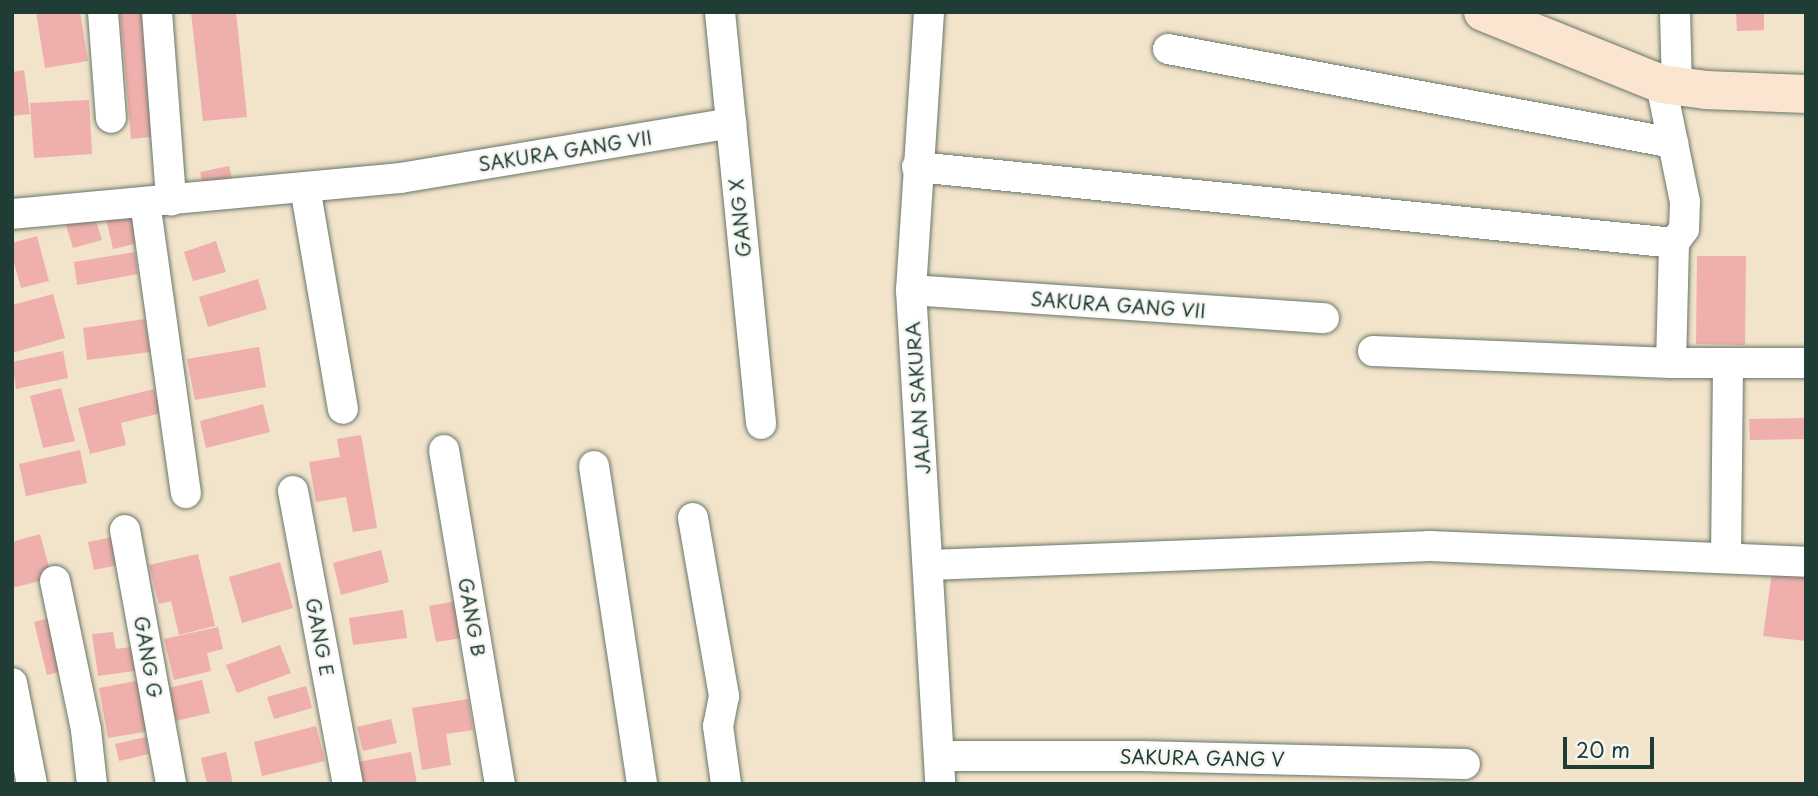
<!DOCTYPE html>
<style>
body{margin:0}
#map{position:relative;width:1818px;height:796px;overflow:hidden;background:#f2e3cb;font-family:"Playpen Sans",sans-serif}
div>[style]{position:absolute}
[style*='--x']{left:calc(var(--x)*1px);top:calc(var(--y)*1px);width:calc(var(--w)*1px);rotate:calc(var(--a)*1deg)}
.building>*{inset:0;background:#eeafad}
.roads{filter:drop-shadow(0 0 2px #697769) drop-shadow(0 0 2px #697769)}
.minor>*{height:30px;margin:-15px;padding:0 15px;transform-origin:15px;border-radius:15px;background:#fff}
.secondary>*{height:38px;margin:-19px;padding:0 19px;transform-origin:19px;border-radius:19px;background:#fce5d0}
span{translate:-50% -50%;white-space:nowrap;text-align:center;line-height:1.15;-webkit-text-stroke:5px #f6f6f2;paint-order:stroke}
.street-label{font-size:19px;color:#1f3d34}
.frame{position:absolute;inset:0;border:14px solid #1f3d34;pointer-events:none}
.scale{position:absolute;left:1563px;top:737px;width:91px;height:32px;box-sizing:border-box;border:4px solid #1f3d34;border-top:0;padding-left:9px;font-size:21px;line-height:24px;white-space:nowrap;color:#1f3d34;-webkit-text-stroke:5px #f6f6f2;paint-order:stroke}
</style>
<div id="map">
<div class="building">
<i style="clip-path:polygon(36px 12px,80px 12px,88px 61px,45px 68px)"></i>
<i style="clip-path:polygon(120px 12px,150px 12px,161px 136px,131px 139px)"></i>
<i style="clip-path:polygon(191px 12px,236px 12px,247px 117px,203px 121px)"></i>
<i style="clip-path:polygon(1736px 12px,1764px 12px,1764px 30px,1737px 31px)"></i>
<i style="clip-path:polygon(24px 70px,30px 114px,12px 116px,12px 72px)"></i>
<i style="clip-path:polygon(89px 100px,92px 154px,34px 158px,30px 103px)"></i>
<i style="clip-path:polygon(229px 166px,234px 187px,205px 193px,200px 172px)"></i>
<i style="clip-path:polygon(140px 210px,147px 241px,113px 249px,106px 218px)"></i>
<i style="clip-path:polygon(94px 214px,102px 240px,73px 248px,65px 222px)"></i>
<i style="clip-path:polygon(37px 236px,49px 281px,21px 288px,12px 256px,12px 243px)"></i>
<i style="clip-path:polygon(216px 241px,226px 272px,193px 281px,184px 252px)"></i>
<i style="clip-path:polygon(135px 252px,138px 274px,77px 285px,74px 262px)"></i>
<i style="clip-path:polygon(1697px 256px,1746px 256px,1745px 345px,1696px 344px)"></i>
<i style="clip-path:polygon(258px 279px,267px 309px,208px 327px,199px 297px)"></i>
<i style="clip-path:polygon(53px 294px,65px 338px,12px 353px,12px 305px)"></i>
<i style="clip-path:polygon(145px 319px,150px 352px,87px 360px,83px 328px)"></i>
<i style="clip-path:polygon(259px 347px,266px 387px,195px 400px,187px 359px)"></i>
<i style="clip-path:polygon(63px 351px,68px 378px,16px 389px,12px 362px)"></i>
<i style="clip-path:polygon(61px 388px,75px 441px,43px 448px,30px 396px)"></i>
<i style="clip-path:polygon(154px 389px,161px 413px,121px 423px,126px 445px,90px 454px,78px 408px)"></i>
<i style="clip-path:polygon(263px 404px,270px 432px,206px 448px,200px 421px)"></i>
<i style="clip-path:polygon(1806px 418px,1806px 439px,1750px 440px,1749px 419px)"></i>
<i style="clip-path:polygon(361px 435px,377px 528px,353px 532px,346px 497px,316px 502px,309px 462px,340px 457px,337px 439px)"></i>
<i style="clip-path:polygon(80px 450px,87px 483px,26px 496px,19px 464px)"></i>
<i style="clip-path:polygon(40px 534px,52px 578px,12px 588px,12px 542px)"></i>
<i style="clip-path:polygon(118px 536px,124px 564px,94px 570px,88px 542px)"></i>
<i style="clip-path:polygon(381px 550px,389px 582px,341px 595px,333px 563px)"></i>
<i style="clip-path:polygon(198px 554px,215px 626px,179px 635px,171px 601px,159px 604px,149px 565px)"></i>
<i style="clip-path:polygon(280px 562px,293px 608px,242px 623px,229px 577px)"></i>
<i style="clip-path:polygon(1772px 572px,1806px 577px,1806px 641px,1763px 636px)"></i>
<i style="clip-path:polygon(463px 600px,469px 637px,436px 642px,429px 606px)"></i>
<i style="clip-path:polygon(403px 610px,407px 638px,353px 645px,349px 618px)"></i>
<i style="clip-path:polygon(57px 616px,70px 669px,47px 675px,34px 622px)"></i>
<i style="clip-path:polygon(218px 627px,223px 649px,207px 653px,211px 671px,174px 680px,164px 639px)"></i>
<i style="clip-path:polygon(113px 632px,116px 649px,137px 646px,141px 670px,98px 676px,92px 634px)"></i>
<i style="clip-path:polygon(280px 645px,291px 673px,237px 693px,226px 665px)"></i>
<i style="clip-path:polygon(141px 680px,150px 731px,108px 738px,99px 688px)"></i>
<i style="clip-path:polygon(202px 680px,210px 713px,176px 721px,168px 688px)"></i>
<i style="clip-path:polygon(306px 686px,312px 708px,274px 719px,267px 697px)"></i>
<i style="clip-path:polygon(468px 699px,473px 730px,446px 734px,451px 765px,422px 770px,412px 708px)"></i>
<i style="clip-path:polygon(391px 719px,397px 743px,363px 751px,357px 727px)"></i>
<i style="clip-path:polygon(316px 726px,325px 761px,262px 776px,254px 742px)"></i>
<i style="clip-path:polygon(146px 737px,149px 754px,119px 761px,115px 744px)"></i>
<i style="clip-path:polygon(226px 752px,233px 784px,207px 784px,201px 758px)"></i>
<i style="clip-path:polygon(411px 752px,417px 784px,362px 784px,358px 762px)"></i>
</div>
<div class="roads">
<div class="minor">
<i style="--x:103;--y:12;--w:106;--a:85.7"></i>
<i style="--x:157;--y:12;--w:189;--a:85.7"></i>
<i style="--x:720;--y:12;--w:414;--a:84.3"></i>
<i style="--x:929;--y:12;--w:279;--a:93.7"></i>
<i style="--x:911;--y:290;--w:495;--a:86.6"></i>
<i style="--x:1675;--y:12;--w:75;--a:88.5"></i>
<i style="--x:1168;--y:49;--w:514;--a:10.54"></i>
<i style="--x:1661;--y:84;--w:120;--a:78.5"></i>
<i style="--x:1685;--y:202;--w:27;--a:92"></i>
<i style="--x:1684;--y:229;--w:17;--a:126"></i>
<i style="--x:1674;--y:243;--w:120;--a:91.4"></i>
<i style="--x:917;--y:167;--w:761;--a:5.73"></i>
<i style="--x:305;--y:187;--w:225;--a:80.3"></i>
<i style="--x:145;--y:202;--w:294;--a:82"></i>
<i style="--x:12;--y:214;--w:390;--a:-5.3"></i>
<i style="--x:400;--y:178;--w:336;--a:-9.4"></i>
<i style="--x:911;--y:290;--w:414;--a:3.9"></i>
<i style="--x:1373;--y:351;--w:298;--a:2.3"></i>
<i style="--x:1671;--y:363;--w:135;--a:0"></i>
<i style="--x:444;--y:450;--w:339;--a:80.5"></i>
<i style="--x:594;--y:466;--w:322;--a:81.4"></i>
<i style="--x:293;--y:491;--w:298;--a:79.4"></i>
<i style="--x:693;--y:518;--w:181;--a:80.1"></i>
<i style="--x:724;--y:696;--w:31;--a:101"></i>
<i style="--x:718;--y:726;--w:59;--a:82.1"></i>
<i style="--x:125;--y:530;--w:258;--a:79.7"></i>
<i style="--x:1726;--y:558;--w:194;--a:-89.4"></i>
<i style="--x:929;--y:565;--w:501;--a:-2.17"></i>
<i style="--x:1430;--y:546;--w:376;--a:2.4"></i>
<i style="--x:55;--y:581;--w:152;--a:78.2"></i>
<i style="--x:86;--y:730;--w:54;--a:83.7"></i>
<i style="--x:12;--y:683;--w:103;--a:78.8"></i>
<i style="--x:939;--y:756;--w:201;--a:0"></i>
<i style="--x:1140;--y:756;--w:325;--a:1.4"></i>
</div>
<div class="secondary">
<i style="--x:1483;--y:12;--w:192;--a:22"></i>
<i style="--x:1661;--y:84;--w:45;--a:7.6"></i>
<i style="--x:1706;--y:90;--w:100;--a:2.3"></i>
</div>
</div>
<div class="street-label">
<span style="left:565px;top:151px;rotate:-9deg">SAKURA GANG VII</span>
<span style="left:740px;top:218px;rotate:-96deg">GANG X</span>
<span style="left:1118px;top:305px;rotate:4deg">SAKURA GANG VII</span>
<span style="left:918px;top:398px;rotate:-94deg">JALAN SAKURA</span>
<span style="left:472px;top:617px;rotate:80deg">GANG B</span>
<span style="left:320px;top:637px;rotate:79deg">GANG E</span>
<span style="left:148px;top:657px;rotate:80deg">GANG G</span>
<span style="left:1202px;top:758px;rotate:1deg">SAKURA GANG V</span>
</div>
<div class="frame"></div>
<div class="scale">20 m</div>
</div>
